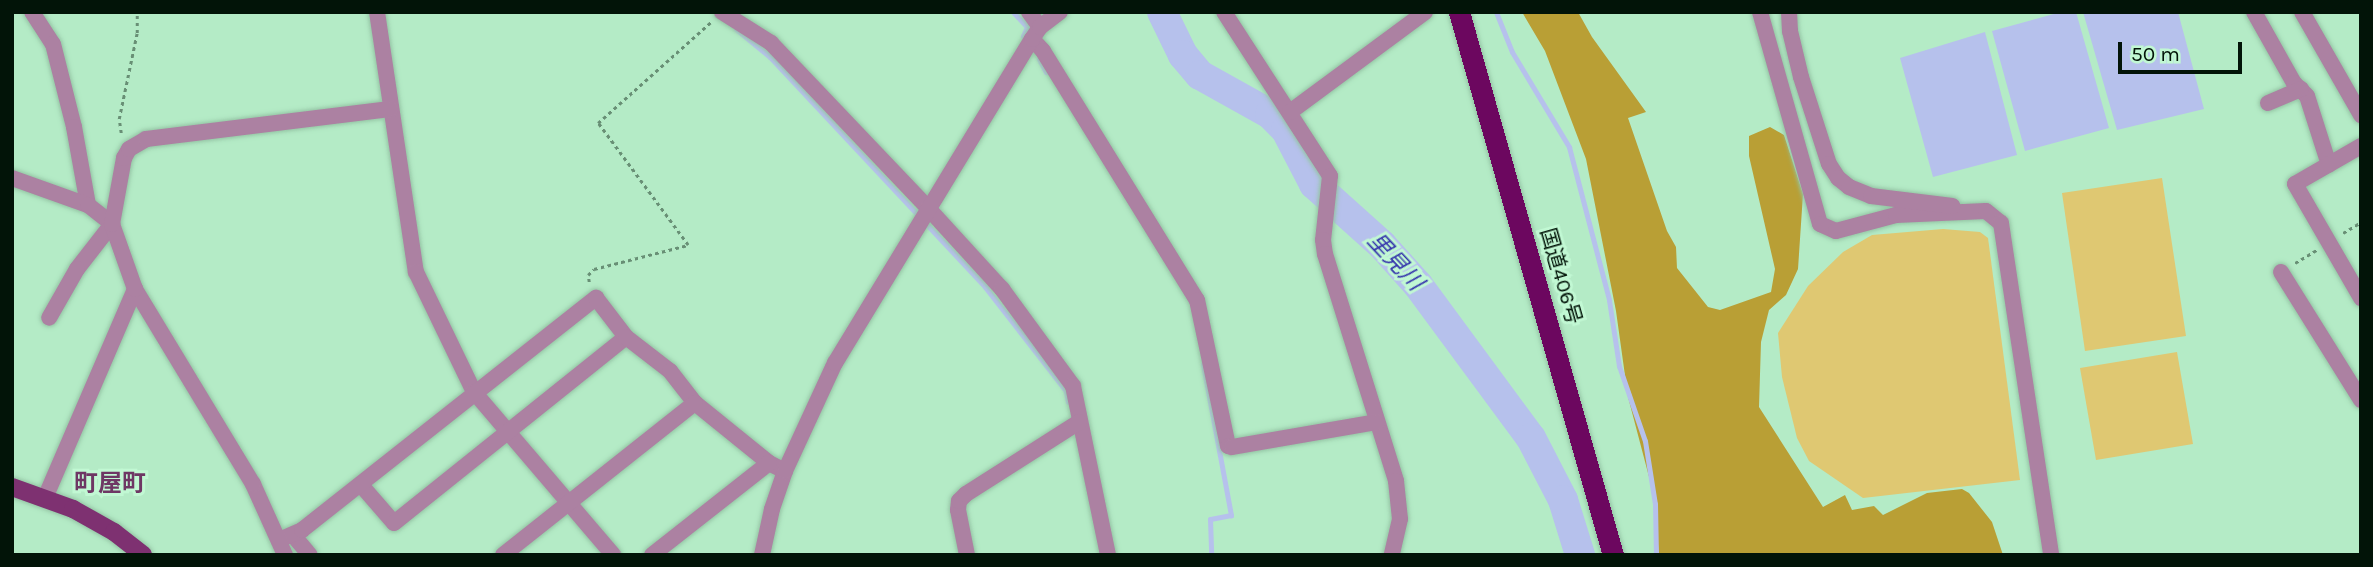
<!DOCTYPE html>
<meta charset="utf-8">
<style>
body{margin:0}
#map{position:relative;width:2373px;height:567px;overflow:hidden;background:#b4ebc6;font-family:Karla,"Noto Sans JP",sans-serif}
div>[style]{position:absolute}
[style*='--x']{left:calc(var(--x)*1px);top:calc(var(--y)*1px);width:calc(var(--w)*1px);rotate:calc(var(--a)*1deg)}
.green>*{inset:0;background:#dfc872}
.forest>*{inset:0;background:#b99f35}
.water>*{inset:0;background:#b6c1ec}
.stream>*{height:5px;margin:-2.5px;padding:0 2.5px;transform-origin:2.5px;border-radius:2.5px;background:#b6c1ec}
.river>*{height:30px;margin:-15px;padding:0 15px;transform-origin:15px;border-radius:15px;background:#b6c1ec}
.path>*{height:2.5px;margin-top:-1.25px;transform-origin:0;background:repeating-linear-gradient(90deg,#688f75 0 3.5px,transparent 0 7px)}
.roads{filter:drop-shadow(0 0 2px #94c4a4) drop-shadow(0 0 2px #94c4a4)}
.minor>*{height:16px;margin:-8px;padding:0 8px;transform-origin:8px;border-radius:8px;background:#ac81a2}
.major>*{height:18px;margin:-9px;padding:0 9px;transform-origin:9px;border-radius:9px;background:#7e3171}
.highway>*{height:21px;margin:-10.5px;padding:0 10.5px;transform-origin:10.5px;border-radius:10.5px;background:#6c075f}
span{translate:-50% -50%;white-space:nowrap;text-align:center;line-height:1.15;-webkit-text-stroke:6px #c1f8d3;paint-order:stroke}
.street-label{font-size:21px;color:#021408}
.water-label{font-size:23px;color:#3433ac;font-style:italic}
.quarter-label{font-size:24px;color:#6e3764;font-weight:700}
.frame{position:absolute;inset:0;border:14px solid #021408;pointer-events:none}
.scale{position:absolute;left:2118px;top:42px;width:124px;height:32px;box-sizing:border-box;border:4px solid #021408;border-top:0;padding-left:9px;font-size:21px;line-height:24px;white-space:nowrap;color:#021408;-webkit-text-stroke:5px #c1f8d3;paint-order:stroke}
</style>
<div id="map">
<div class="green">
<i style="clip-path:polygon(2162px 178px,2186px 336px,2085px 351px,2062px 193px)"></i>
<i style="clip-path:polygon(1943px 229px,1980px 232px,1988px 238px,2020px 480px,1863px 498px,1809px 461px,1797px 438px,1782px 377px,1778px 333px,1808px 286px,1843px 252px,1872px 235px)"></i>
<i style="clip-path:polygon(2177px 352px,2193px 444px,2096px 460px,2080px 368px)"></i>
</div>
<div class="forest">
<i style="clip-path:polygon(1522px 12px,1578px 12px,1592px 37px,1646px 112px,1628px 118px,1667px 231px,1676px 247px,1677px 268px,1708px 307px,1720px 310px,1771px 292px,1775px 269px,1749px 156px,1749px 136px,1770px 127px,1784px 135px,1803px 194px,1798px 269px,1786px 295px,1769px 310px,1761px 342px,1759px 407px,1823px 507px,1845px 495px,1852px 510px,1874px 506px,1883px 515px,1927px 493px,1962px 489px,1969px 493px,1992px 522px,2003px 555px,1659px 555px,1653px 492px,1628px 397px,1616px 311px,1586px 159px,1545px 51px)"></i>
</div>
<div class="water">
<i style="clip-path:polygon(2061px 12px,2076px 12px,2109px 128px,2025px 151px,1992px 31px)"></i>
<i style="clip-path:polygon(2083px 12px,2178px 12px,2204px 109px,2117px 130px)"></i>
<i style="clip-path:polygon(1985px 32px,2017px 155px,1933px 177px,1900px 58px)"></i>
</div>
<div class="stream">
<i style="--x:1013;--y:12;--w:21;--a:47"></i>
<i style="--x:1027;--y:27;--w:10;--a:114"></i>
<i style="--x:1496;--y:12;--w:43;--a:68.2"></i>
<i style="--x:1512;--y:52;--w:111;--a:59"></i>
<i style="--x:1569;--y:147;--w:158;--a:75.3"></i>
<i style="--x:1609;--y:300;--w:67;--a:81.4"></i>
<i style="--x:1619;--y:366;--w:79;--a:70.9"></i>
<i style="--x:1645;--y:441;--w:64;--a:81"></i>
<i style="--x:1655;--y:504;--w:51;--a:88.9"></i>
<i style="--x:736;--y:29;--w:44;--a:39.5"></i>
<i style="--x:770;--y:57;--w:315;--a:46.9"></i>
<i style="--x:985;--y:287;--w:132;--a:52.1"></i>
<i style="--x:1066;--y:391;--w:11;--a:80"></i>
<i style="--x:1039;--y:59;--w:15;--a:62"></i>
<i style="--x:1203;--y:364;--w:154;--a:79.5"></i>
<i style="--x:1231;--y:515;--w:21;--a:169"></i>
<i style="--x:1210;--y:519;--w:36;--a:88"></i>
</div>
<div class="river">
<i style="--x:1162;--y:12;--w:48;--a:64"></i>
<i style="--x:1183;--y:55;--w:26;--a:50"></i>
<i style="--x:1200;--y:75;--w:80;--a:29.1"></i>
<i style="--x:1270;--y:114;--w:23;--a:45"></i>
<i style="--x:1286;--y:130;--w:61;--a:62.6"></i>
<i style="--x:1314;--y:184;--w:91;--a:41.9"></i>
<i style="--x:1382;--y:245;--w:54;--a:48"></i>
<i style="--x:1418;--y:285;--w:190;--a:53.6"></i>
<i style="--x:1531;--y:438;--w:70;--a:62.7"></i>
<i style="--x:1563;--y:500;--w:58;--a:72.8"></i>
</div>
<div class="path">
<i style="--x:121;--y:133;--w:14;--a:-98"></i>
<i style="--x:119;--y:119;--w:88;--a:-78.2"></i>
<i style="--x:137;--y:33;--w:21;--a:-90"></i>
<i style="--x:2343;--y:233;--w:21;--a:-31"></i>
<i style="--x:2295;--y:263;--w:26;--a:-31"></i>
<i style="--x:589;--y:282;--w:7;--a:-98"></i>
<i style="--x:588;--y:275;--w:8;--a:-45"></i>
<i style="--x:594;--y:269;--w:97;--a:-14.3"></i>
<i style="--x:688;--y:245;--w:152;--a:-126.4"></i>
<i style="--x:598;--y:123;--w:152;--a:-41.8"></i>
</div>
<div class="roads">
<div class="minor">
<i style="--x:32;--y:12;--w:38;--a:57"></i>
<i style="--x:53;--y:44;--w:86;--a:75.8"></i>
<i style="--x:74;--y:127;--w:79;--a:79.8"></i>
<i style="--x:377;--y:12;--w:263;--a:81.5"></i>
<i style="--x:416;--y:272;--w:133;--a:64.2"></i>
<i style="--x:474;--y:392;--w:214;--a:49.5"></i>
<i style="--x:722;--y:12;--w:58;--a:32.3"></i>
<i style="--x:771;--y:43;--w:228;--a:46.4"></i>
<i style="--x:928;--y:208;--w:110;--a:47.6"></i>
<i style="--x:1002;--y:289;--w:120;--a:53.8"></i>
<i style="--x:1073;--y:386;--w:173;--a:78.3"></i>
<i style="--x:1029;--y:12;--w:19;--a:54"></i>
<i style="--x:1224;--y:12;--w:195;--a:57.1"></i>
<i style="--x:1330;--y:176;--w:64;--a:96.2"></i>
<i style="--x:1323;--y:240;--w:14;--a:82"></i>
<i style="--x:1325;--y:254;--w:238;--a:72.6"></i>
<i style="--x:1396;--y:481;--w:38;--a:84"></i>
<i style="--x:1400;--y:519;--w:37;--a:103"></i>
<i style="--x:1760;--y:12;--w:220;--a:74.2"></i>
<i style="--x:1820;--y:224;--w:17;--a:24"></i>
<i style="--x:1836;--y:231;--w:62;--a:-14.9"></i>
<i style="--x:1896;--y:215;--w:90;--a:-2.5"></i>
<i style="--x:1986;--y:211;--w:19;--a:39"></i>
<i style="--x:2001;--y:223;--w:336;--a:81.4"></i>
<i style="--x:1789;--y:12;--w:19;--a:87"></i>
<i style="--x:1790;--y:31;--w:47;--a:76.6"></i>
<i style="--x:1801;--y:77;--w:91;--a:72.2"></i>
<i style="--x:1829;--y:164;--w:17;--a:57"></i>
<i style="--x:1838;--y:178;--w:14;--a:39"></i>
<i style="--x:1849;--y:187;--w:24;--a:22"></i>
<i style="--x:1871;--y:196;--w:82;--a:7"></i>
<i style="--x:2254;--y:12;--w:81;--a:60.6"></i>
<i style="--x:2294;--y:83;--w:18;--a:45"></i>
<i style="--x:2307;--y:96;--w:72;--a:72.3"></i>
<i style="--x:2302;--y:12;--w:119;--a:60.2"></i>
<i style="--x:1032;--y:39;--w:16;--a:47"></i>
<i style="--x:1043;--y:51;--w:293;--a:58.3"></i>
<i style="--x:1197;--y:300;--w:149;--a:78"></i>
<i style="--x:1228;--y:446;--w:4;--a:14"></i>
<i style="--x:1232;--y:447;--w:147;--a:-9.8"></i>
<i style="--x:2268;--y:103;--w:36;--a:-23"></i>
<i style="--x:1290;--y:112;--w:168;--a:-36.5"></i>
<i style="--x:2361;--y:146;--w:76;--a:150.1"></i>
<i style="--x:2295;--y:184;--w:132;--a:59.9"></i>
<i style="--x:12;--y:178;--w:81;--a:19.6"></i>
<i style="--x:88;--y:205;--w:31;--a:38"></i>
<i style="--x:112;--y:224;--w:57;--a:127.9"></i>
<i style="--x:77;--y:269;--w:56;--a:119.7"></i>
<i style="--x:2281;--y:272;--w:151;--a:58"></i>
<i style="--x:361;--y:485;--w:50;--a:49"></i>
<i style="--x:394;--y:523;--w:297;--a:-38.7"></i>
<i style="--x:45;--y:498;--w:228;--a:-66.7"></i>
<i style="--x:293;--y:535;--w:26;--a:50"></i>
<i style="--x:279;--y:540;--w:25;--a:-23"></i>
<i style="--x:302;--y:530;--w:375;--a:-38.3"></i>
<i style="--x:596;--y:298;--w:49;--a:52.4"></i>
<i style="--x:626;--y:337;--w:56;--a:37.7"></i>
<i style="--x:670;--y:371;--w:41;--a:52"></i>
<i style="--x:695;--y:403;--w:95;--a:39"></i>
<i style="--x:769;--y:463;--w:18;--a:27"></i>
<i style="--x:285;--y:555;--w:78;--a:-114.3"></i>
<i style="--x:253;--y:484;--w:228;--a:-121.2"></i>
<i style="--x:135;--y:289;--w:69;--a:-109.5"></i>
<i style="--x:112;--y:224;--w:67;--a:-79.7"></i>
<i style="--x:124;--y:158;--w:10;--a:-61"></i>
<i style="--x:129;--y:149;--w:20;--a:-30"></i>
<i style="--x:146;--y:139;--w:246;--a:-7"></i>
<i style="--x:503;--y:555;--w:245;--a:-38.4"></i>
<i style="--x:652;--y:555;--w:149;--a:-38.2"></i>
<i style="--x:762;--y:555;--w:47;--a:-77.7"></i>
<i style="--x:772;--y:509;--w:40;--a:-71.1"></i>
<i style="--x:785;--y:471;--w:119;--a:-65.2"></i>
<i style="--x:835;--y:363;--w:379;--a:-58.7"></i>
<i style="--x:1032;--y:39;--w:14;--a:-56"></i>
<i style="--x:1040;--y:27;--w:25;--a:-37"></i>
<i style="--x:967;--y:555;--w:46;--a:-101.3"></i>
<i style="--x:958;--y:510;--w:9;--a:-84"></i>
<i style="--x:959;--y:501;--w:10;--a:-45"></i>
<i style="--x:966;--y:494;--w:134;--a:-32.5"></i>
</div>
<div class="major">
<i style="--x:12;--y:487;--w:65;--a:19.8"></i>
<i style="--x:73;--y:509;--w:47;--a:29.3"></i>
<i style="--x:114;--y:532;--w:37;--a:38"></i>
</div>
<div class="highway">
<i style="--x:1459;--y:12;--w:564;--a:74.17"></i>
</div>
</div>
<div class="street-label">
<span style="left:1561px;top:276px;rotate:74deg">国道406号</span>
</div>
<div class="water-label">
<span style="left:1395px;top:262px;rotate:47deg">里見川</span>
</div>
<div class="quarter-label">
<span style="left:110px;top:484px">町屋町</span>
</div>
<div class="frame"></div>
<div class="scale">50 m</div>
</div>
